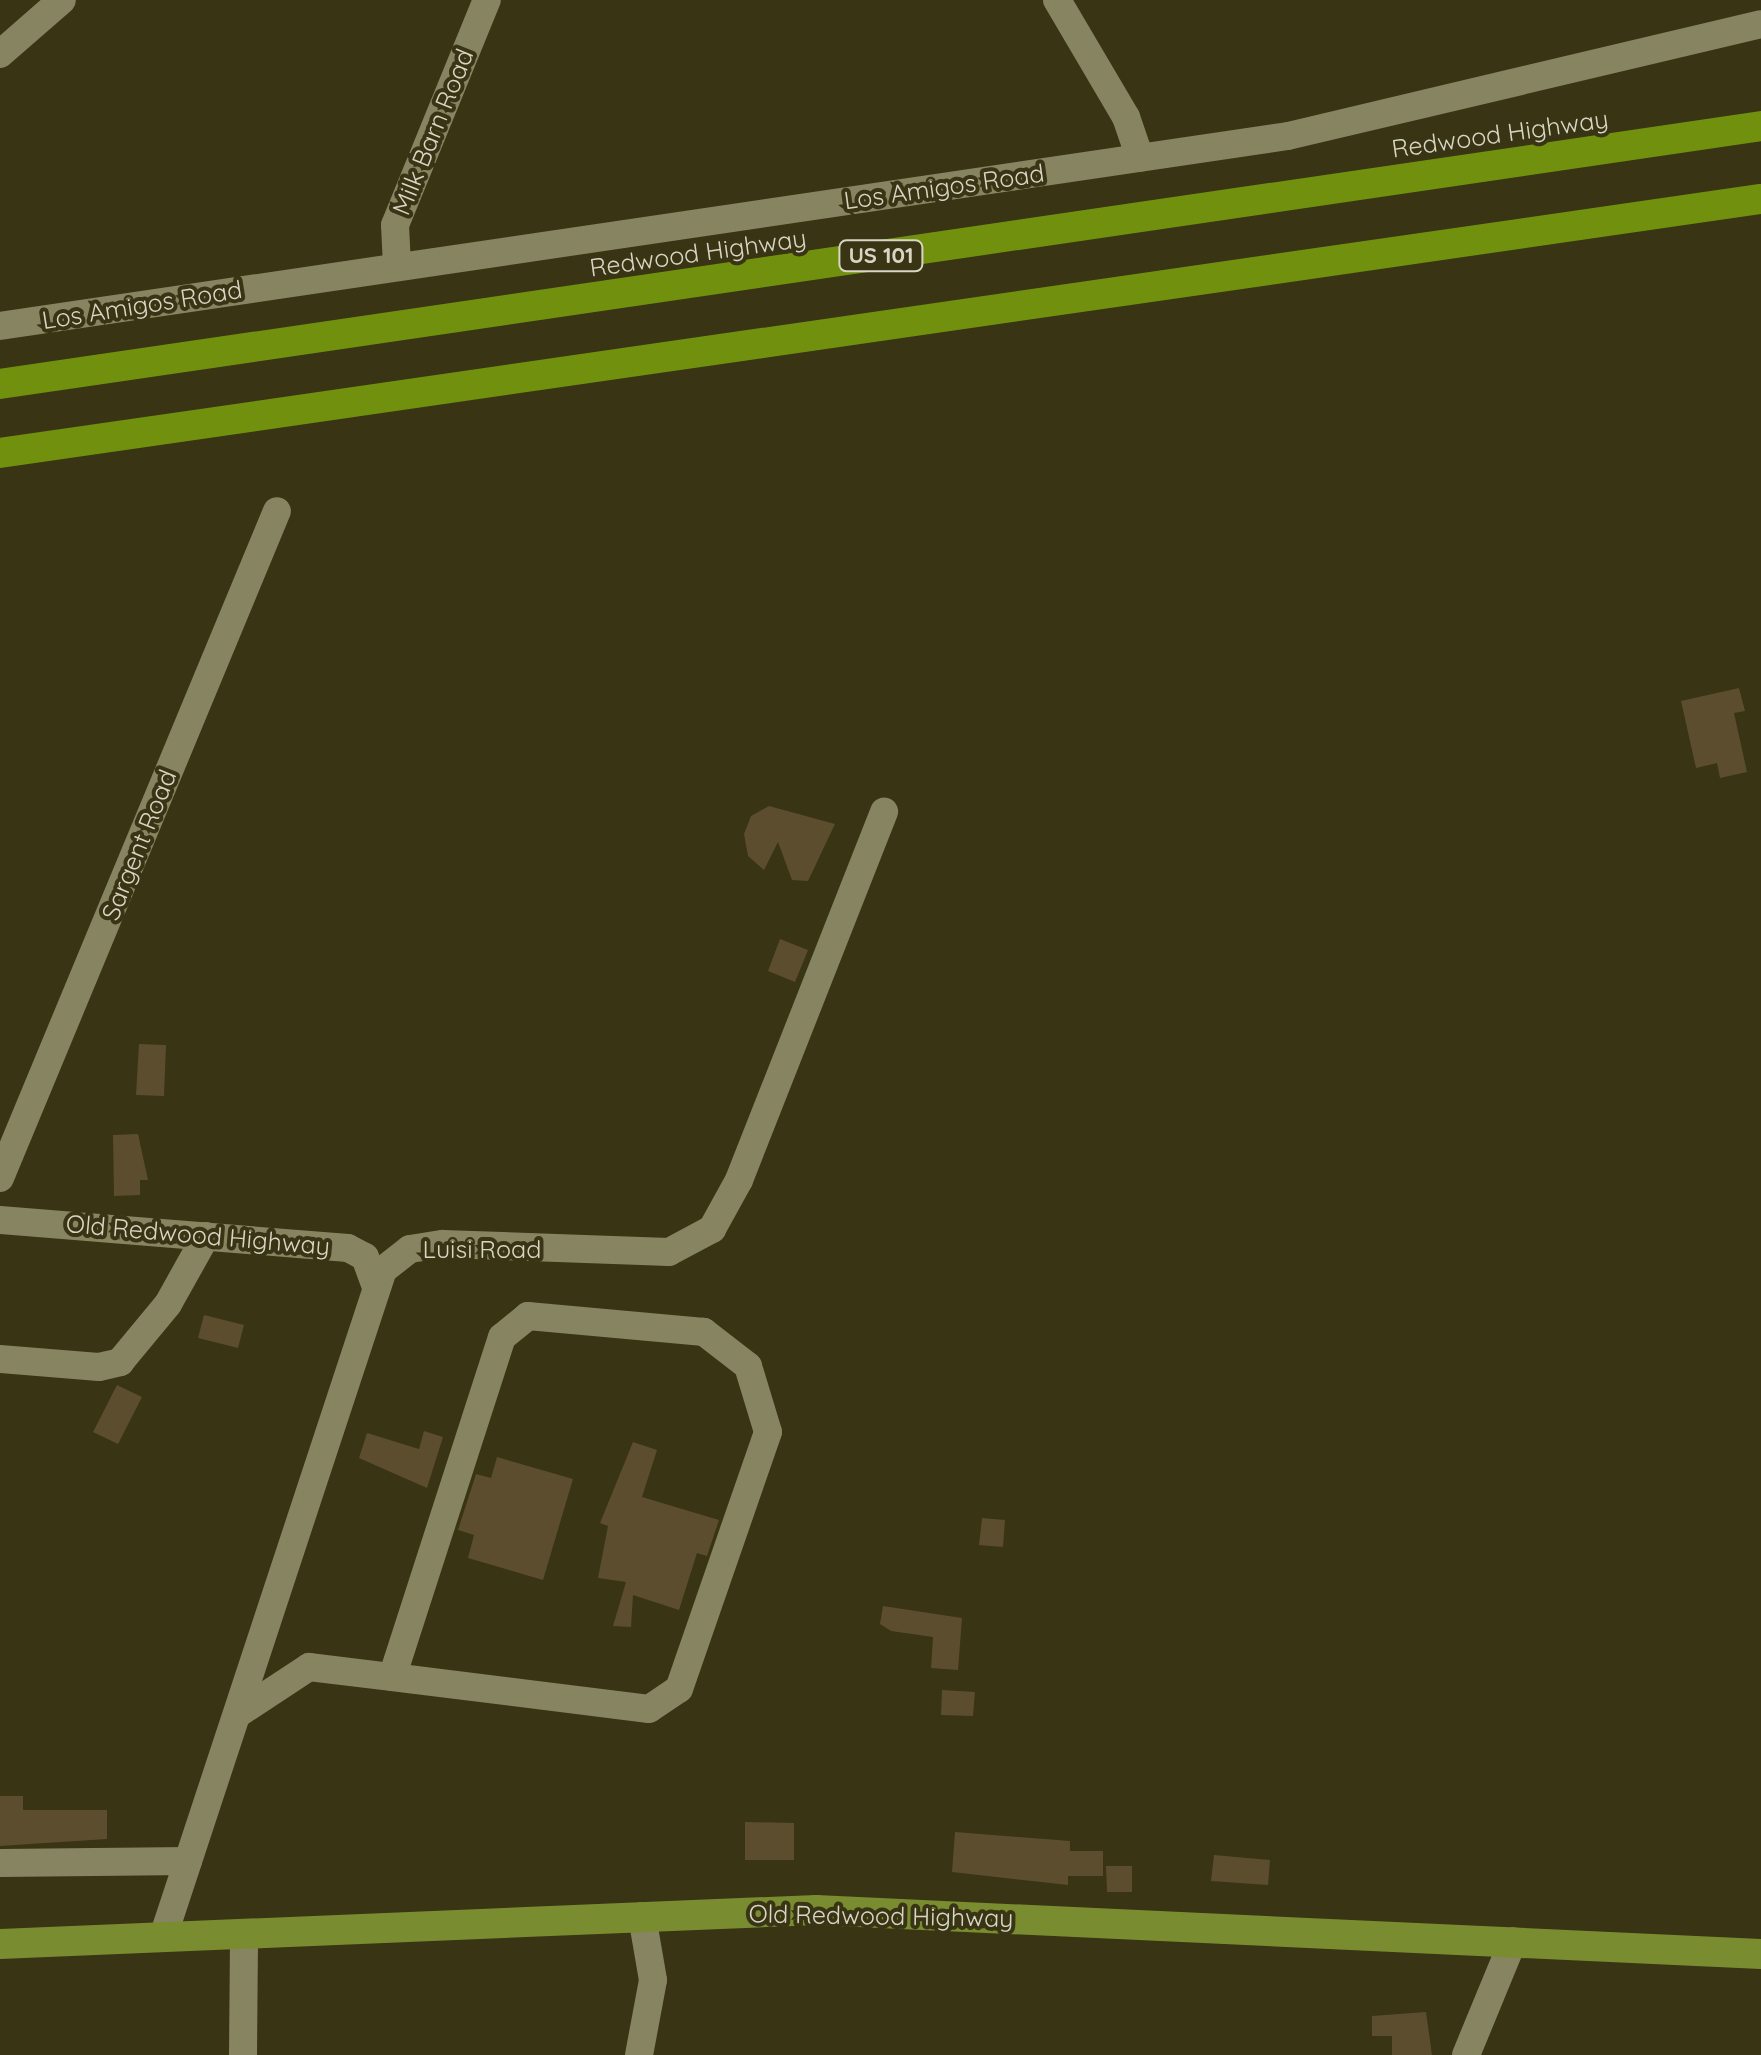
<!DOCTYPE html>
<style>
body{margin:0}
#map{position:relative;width:1761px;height:2055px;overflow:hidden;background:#383414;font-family:Quicksand,sans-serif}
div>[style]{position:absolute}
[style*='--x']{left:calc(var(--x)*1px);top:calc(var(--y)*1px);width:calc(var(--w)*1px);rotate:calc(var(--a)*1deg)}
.building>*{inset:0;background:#5d4d2f}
.minor>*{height:28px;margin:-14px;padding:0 14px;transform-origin:14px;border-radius:14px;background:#878462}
.major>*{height:30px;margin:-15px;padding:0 15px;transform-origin:15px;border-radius:15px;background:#7a8c30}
.highway>*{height:30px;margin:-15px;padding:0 15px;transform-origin:15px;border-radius:15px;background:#71910e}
span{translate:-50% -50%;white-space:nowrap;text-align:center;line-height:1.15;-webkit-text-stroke:8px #383414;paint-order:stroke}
.shield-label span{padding:2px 8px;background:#383414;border:2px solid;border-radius:8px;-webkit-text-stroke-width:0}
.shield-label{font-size:22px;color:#d7d6c4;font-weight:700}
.street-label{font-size:25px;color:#d7d6c4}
</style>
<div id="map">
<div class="building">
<i style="clip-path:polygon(1739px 688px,1745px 711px,1734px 713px,1747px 772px,1720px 778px,1717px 763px,1696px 768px,1681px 701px)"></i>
<i style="clip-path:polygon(769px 806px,835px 824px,808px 881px,792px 880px,778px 842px,764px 870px,748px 856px,744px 834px,751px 816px)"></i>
<i style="clip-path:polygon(780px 939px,808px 950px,795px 982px,768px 971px)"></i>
<i style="clip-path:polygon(139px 1044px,166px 1045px,164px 1096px,136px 1095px)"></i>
<i style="clip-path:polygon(138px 1134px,148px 1180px,140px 1180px,140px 1195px,114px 1196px,113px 1135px)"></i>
<i style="clip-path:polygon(204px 1315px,244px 1325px,238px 1348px,198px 1338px)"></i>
<i style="clip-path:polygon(117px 1385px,142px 1397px,118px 1444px,93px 1432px)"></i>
<i style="clip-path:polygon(424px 1431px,443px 1437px,427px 1488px,359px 1458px,367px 1433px,419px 1449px)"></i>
<i style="clip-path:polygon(633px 1442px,657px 1450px,642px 1497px,719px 1520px,707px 1556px,697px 1553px,679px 1610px,633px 1595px,631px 1627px,613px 1626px,626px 1582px,598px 1578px,608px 1526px,600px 1523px)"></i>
<i style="clip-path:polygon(497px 1457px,573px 1479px,543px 1580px,468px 1558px,474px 1535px,458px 1530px,476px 1474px,491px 1478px)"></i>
<i style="clip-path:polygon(982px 1518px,1005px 1520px,1003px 1547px,979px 1545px)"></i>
<i style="clip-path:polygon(883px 1606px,962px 1618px,958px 1670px,931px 1668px,933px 1637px,891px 1631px,880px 1624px)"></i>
<i style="clip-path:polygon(942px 1690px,975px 1692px,973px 1716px,941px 1715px)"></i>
<i style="clip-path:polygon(0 1796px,23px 1796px,23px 1810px,107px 1810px,107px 1839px,0 1846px)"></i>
<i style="clip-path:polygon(745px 1822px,794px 1823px,794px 1860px,745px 1860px)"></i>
<i style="clip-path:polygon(955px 1832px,1070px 1841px,1070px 1851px,1103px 1851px,1103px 1876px,1068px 1876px,1068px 1885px,952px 1872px)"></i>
<i style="clip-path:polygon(1214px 1855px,1270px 1860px,1268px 1885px,1211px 1881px)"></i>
<i style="clip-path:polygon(1106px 1866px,1132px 1866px,1132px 1892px,1107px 1892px)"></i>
<i style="clip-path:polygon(1426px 2012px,1432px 2055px,1392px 2055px,1392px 2036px,1372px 2036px,1372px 2016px)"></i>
</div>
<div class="minor">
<i style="--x:1057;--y:0;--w:136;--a:59.5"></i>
<i style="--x:1126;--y:117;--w:43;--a:71.1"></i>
<i style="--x:0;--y:54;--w:82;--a:-41.1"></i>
<i style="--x:397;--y:266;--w:41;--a:-92.8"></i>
<i style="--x:395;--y:225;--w:243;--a:-67.8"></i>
<i style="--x:0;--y:326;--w:1302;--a:-8.39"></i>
<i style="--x:1288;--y:136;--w:486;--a:-13.3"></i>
<i style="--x:0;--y:1178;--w:722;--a:-67.45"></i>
<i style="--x:0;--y:1220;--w:349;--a:4.6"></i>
<i style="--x:348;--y:1248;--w:19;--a:28"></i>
<i style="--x:365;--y:1257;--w:29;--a:70"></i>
<i style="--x:0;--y:1359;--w:99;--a:4.6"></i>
<i style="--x:99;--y:1367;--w:22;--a:-13"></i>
<i style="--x:120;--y:1362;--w:75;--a:-50.4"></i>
<i style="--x:168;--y:1304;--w:78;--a:-60.8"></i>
<i style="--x:239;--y:1713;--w:84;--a:-33.3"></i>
<i style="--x:309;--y:1667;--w:84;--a:6.9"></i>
<i style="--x:392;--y:1677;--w:259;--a:7.1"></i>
<i style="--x:649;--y:1709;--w:36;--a:-34"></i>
<i style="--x:679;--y:1689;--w:272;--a:-70.9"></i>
<i style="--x:768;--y:1432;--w:69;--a:-106.9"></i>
<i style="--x:748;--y:1366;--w:56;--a:-142.3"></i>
<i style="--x:704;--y:1332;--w:177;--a:-174.8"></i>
<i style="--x:528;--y:1316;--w:33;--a:141"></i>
<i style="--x:502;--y:1337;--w:357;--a:107.9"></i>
<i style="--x:0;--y:1863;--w:188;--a:-0.6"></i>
<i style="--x:163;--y:1937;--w:702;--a:-71.75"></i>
<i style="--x:383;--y:1270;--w:34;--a:-38"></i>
<i style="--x:410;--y:1249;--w:33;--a:-9"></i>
<i style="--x:443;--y:1244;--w:226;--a:2"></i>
<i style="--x:669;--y:1252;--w:49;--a:-28.1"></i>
<i style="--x:712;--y:1229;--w:56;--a:-61.1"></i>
<i style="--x:739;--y:1180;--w:396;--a:-68.5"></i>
<i style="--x:243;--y:2055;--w:122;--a:-89.5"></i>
<i style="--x:639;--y:2055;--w:76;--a:-79.4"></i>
<i style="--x:653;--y:1980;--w:65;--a:-99.8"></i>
<i style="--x:1466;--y:2055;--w:123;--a:-67.6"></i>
</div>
<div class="major">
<i style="--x:0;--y:1944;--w:817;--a:-2.39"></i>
<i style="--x:816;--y:1910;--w:946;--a:2.67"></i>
</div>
<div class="highway">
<i style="--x:0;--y:384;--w:1780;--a:-8.33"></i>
<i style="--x:0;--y:453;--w:1779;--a:-8.21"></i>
</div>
<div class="shield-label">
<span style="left:881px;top:256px">US 101</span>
</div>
<div class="street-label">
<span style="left:433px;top:132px;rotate:-68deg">Milk Barn Road</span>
<span style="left:1500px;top:134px;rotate:-8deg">Redwood Highway</span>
<span style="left:944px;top:187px;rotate:-8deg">Los Amigos Road</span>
<span style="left:698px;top:253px;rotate:-8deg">Redwood Highway</span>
<span style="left:142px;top:305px;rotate:-9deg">Los Amigos Road</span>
<span style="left:139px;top:845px;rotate:-68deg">Sargent Road</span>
<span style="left:198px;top:1235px;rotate:5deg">Old Redwood Highway</span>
<span style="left:482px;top:1249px">Luisi Road</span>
<span style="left:881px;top:1916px;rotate:1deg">Old Redwood Highway</span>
</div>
</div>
